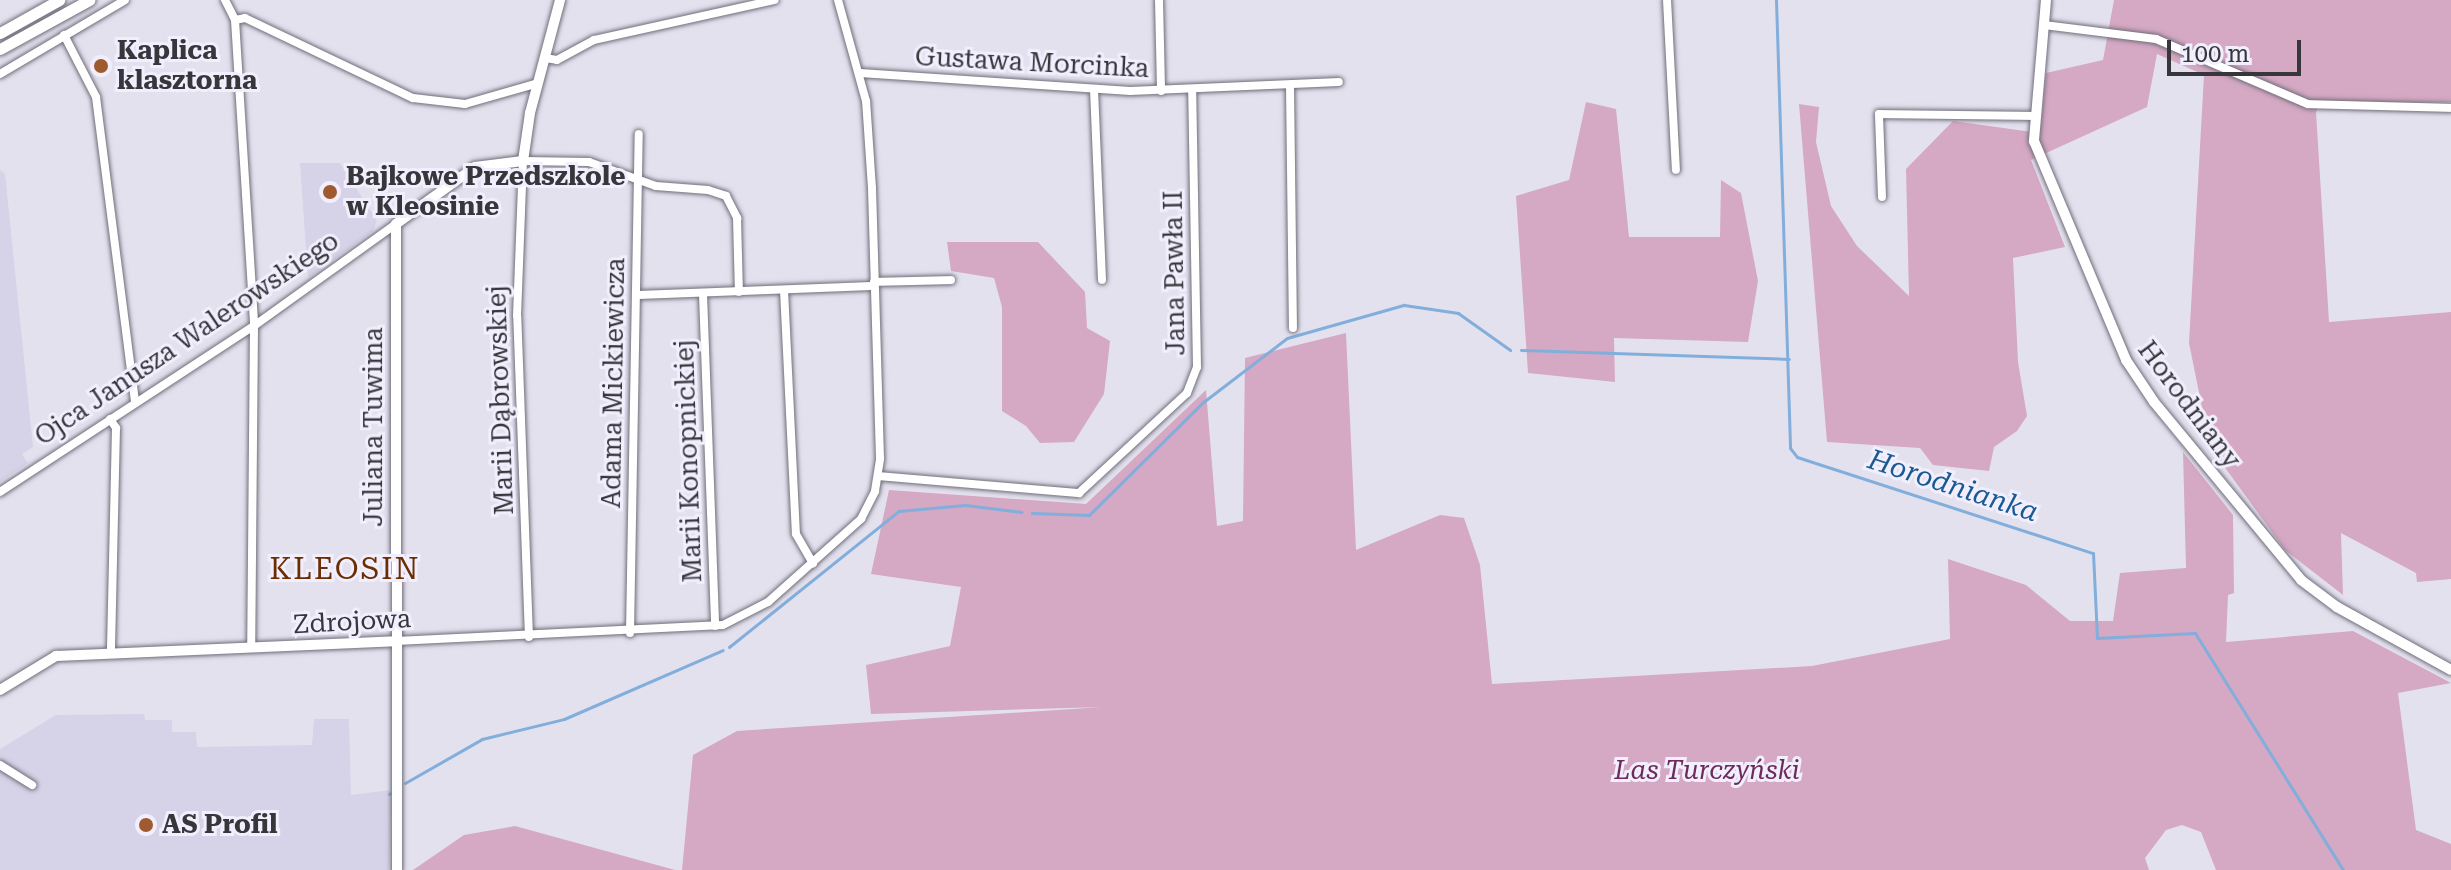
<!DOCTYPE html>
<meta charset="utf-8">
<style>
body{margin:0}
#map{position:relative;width:2451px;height:870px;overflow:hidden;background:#e4e1ef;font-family:"Roboto Serif",serif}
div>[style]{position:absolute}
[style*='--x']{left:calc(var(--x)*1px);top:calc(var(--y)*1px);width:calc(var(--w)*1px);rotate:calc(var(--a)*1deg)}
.built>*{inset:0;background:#d6d2e7}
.green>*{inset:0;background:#d5a8c3}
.stream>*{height:3px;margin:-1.5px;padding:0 1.5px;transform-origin:1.5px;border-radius:1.5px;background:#82aedc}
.roads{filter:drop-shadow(0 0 2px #706e7a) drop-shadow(0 0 2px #706e7a)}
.minor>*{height:8px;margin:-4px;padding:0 4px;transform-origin:4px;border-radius:4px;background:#fff}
.tertiary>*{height:10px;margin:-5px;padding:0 5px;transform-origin:5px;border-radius:5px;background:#fff}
.secondary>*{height:11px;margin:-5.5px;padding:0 5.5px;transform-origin:5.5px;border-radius:5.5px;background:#fff}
.dots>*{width:22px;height:22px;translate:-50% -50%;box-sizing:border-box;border:4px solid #f1eefd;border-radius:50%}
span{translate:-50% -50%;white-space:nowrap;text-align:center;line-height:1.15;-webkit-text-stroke:6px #f1eefd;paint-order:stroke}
.poi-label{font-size:26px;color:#37363b;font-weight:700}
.left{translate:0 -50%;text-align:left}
.street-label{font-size:26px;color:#37363b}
.park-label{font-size:26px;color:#6e2a59;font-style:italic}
.water-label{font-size:28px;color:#1a5992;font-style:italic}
.quarter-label{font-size:30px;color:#6a2e00;letter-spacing:2px}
.scale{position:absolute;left:2167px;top:40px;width:134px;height:36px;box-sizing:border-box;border:4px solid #37363b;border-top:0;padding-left:10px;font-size:24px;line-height:28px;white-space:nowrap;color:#37363b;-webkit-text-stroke:6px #f1eefd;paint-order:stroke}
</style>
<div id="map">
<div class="built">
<i style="clip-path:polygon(300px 163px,340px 163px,377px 221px,373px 231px,308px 278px)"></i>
<i style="clip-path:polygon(0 170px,5px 174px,33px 447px,22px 454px,28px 463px,0 482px)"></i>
<i style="clip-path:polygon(144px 714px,145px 720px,172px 720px,172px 732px,196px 732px,197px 747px,312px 745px,314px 719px,349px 719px,351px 795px,391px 790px,389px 870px,0 870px,0 749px,56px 715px)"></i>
</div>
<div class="green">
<i style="clip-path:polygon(2114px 0,2451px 0,2451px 102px,2320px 104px,2316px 112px,2329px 322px,2451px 312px,2451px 579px,2417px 582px,2416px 573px,2341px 533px,2343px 595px,2285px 550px,2210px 447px,2189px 343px,2204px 75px,2157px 54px,2147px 107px,2031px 160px,2065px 247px,2013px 258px,2018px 362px,2027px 416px,2017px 431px,1994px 447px,1989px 471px,1933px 465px,1920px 448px,1827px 442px,1799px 104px,1819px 107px,1816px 142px,1831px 206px,1857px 246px,1909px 296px,1906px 169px,1953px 121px,2040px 133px,2046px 73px,2103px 60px)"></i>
<i style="clip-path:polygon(1586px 102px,1616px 109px,1629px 237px,1720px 237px,1721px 180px,1741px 193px,1758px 281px,1748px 342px,1614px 338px,1615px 382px,1528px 373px,1516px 196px,1569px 180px)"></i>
<i style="clip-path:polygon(947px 242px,1038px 242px,1085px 292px,1087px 328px,1110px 341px,1104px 394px,1074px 442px,1040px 443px,1026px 426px,1002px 411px,1002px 307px,994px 278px,951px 271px)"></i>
<i style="clip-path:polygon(1346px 333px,1356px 550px,1440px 515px,1464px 518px,1480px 565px,1492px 684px,1812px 666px,1950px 639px,1948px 559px,2026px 585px,2070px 621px,2113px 621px,2120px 573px,2186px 568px,2183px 452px,2233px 515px,2234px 593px,2228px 595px,2226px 642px,2353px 631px,2451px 683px,2398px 693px,2416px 830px,2451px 844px,2451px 870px,2216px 870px,2201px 832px,2182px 825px,2166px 830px,2145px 858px,2149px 870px,682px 870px,693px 755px,737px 731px,1102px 707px,871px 714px,866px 665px,950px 646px,961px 587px,871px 574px,889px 490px,1086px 504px,1206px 390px,1217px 526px,1243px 521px,1245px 358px)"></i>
<i style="clip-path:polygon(515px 826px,675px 870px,413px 870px,464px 835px)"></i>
</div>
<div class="stream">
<i style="--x:1776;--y:0;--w:448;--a:88.2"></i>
<i style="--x:1790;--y:448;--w:11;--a:52"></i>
<i style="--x:1797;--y:457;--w:311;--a:18"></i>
<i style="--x:2093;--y:553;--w:85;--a:87.3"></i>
<i style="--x:2097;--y:638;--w:98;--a:-2.9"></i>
<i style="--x:2195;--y:633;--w:279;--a:58"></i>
<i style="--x:1521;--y:350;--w:268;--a:1.9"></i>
<i style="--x:1032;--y:513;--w:57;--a:2"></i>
<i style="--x:1089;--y:515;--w:159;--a:-44.7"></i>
<i style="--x:1202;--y:403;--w:107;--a:-37.4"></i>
<i style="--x:1287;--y:338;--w:122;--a:-15.8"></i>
<i style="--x:1404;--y:305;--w:55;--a:8.4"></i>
<i style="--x:1458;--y:313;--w:64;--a:35.4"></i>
<i style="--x:729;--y:647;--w:218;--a:-38.7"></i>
<i style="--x:899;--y:511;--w:66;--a:-5.2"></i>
<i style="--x:965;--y:505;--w:57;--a:7"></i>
<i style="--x:405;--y:783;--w:89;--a:-29.7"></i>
<i style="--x:482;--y:739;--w:84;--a:-13.7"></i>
<i style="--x:564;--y:719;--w:173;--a:-23.5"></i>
<i style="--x:389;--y:794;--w:1;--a:-45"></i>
</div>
<div class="roads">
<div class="minor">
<i style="--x:225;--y:0;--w:22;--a:63"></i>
<i style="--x:235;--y:20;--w:10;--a:-11"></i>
<i style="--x:245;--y:18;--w:186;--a:25.5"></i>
<i style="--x:413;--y:98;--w:52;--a:6.6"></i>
<i style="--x:465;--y:104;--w:76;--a:-16"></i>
<i style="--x:1159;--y:0;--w:91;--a:88.7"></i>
<i style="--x:1667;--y:0;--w:170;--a:87"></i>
<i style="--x:235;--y:20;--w:307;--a:86.4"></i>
<i style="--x:254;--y:326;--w:322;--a:90.5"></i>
<i style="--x:2044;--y:25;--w:113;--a:7.1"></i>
<i style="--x:2156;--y:39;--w:165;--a:23.2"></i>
<i style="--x:2308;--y:104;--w:143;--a:1.6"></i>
<i style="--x:64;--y:35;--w:70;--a:62.7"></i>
<i style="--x:96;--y:97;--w:306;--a:82.7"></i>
<i style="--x:545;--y:58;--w:12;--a:9"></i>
<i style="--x:557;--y:60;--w:42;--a:-28.4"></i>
<i style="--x:594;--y:40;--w:185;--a:-12.5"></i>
<i style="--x:860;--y:73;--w:271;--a:3.8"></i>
<i style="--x:1130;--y:91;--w:209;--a:-2.5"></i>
<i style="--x:0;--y:74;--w:145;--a:-30.6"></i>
<i style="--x:1290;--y:86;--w:242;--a:89.3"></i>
<i style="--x:1094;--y:89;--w:191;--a:87.6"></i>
<i style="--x:1882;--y:197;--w:83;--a:-92.1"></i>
<i style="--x:1879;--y:114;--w:156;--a:0.7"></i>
<i style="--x:874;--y:282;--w:77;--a:-1.5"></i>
<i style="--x:784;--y:290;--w:244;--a:87.2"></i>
<i style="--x:796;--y:534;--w:34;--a:60"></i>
<i style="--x:703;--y:294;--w:332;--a:87.9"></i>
<i style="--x:636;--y:295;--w:238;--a:-2.2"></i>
<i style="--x:110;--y:419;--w:11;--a:56"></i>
<i style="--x:116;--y:428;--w:225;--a:91.3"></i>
<i style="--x:879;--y:476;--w:201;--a:4.9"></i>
<i style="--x:1079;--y:493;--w:147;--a:-42.8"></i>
<i style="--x:1187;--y:393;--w:28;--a:-69"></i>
<i style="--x:1197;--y:367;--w:277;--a:-91"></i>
<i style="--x:0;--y:492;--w:303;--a:-33.2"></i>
<i style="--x:254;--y:326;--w:175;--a:-35.7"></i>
<i style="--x:630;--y:633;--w:499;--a:-89"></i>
<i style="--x:529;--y:637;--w:321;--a:-92.1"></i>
<i style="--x:517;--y:316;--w:155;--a:-87.8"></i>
<i style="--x:523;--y:161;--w:66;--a:0.9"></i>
<i style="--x:589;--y:162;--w:71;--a:19.7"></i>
<i style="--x:656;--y:186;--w:52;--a:4.4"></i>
<i style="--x:708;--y:190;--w:19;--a:18"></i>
<i style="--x:726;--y:196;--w:25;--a:63"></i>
<i style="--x:737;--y:218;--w:74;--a:88.5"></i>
<i style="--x:396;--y:641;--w:327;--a:-2.8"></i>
<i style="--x:723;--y:625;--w:51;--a:-27.1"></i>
<i style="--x:768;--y:602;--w:125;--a:-41.7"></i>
<i style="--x:861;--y:519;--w:31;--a:-63"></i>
<i style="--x:875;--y:491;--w:33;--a:-81"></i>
<i style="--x:880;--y:458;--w:270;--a:-91.7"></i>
<i style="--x:872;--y:188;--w:87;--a:-93.9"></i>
<i style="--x:866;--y:101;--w:105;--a:-105.5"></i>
<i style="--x:0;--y:765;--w:38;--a:32"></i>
</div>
<div class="tertiary">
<i style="--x:2046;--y:0;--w:142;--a:94.9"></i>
<i style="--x:2034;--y:141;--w:238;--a:67.2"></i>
<i style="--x:2126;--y:360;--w:50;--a:56.3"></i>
<i style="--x:2154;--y:402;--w:231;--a:50.4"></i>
<i style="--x:2301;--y:580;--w:45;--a:36.9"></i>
<i style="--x:2337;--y:607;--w:130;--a:28.9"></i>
<i style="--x:0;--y:690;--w:66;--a:-31.3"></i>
<i style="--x:56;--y:656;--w:340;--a:-2.5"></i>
<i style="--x:397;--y:870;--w:646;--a:-90.09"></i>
<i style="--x:396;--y:224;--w:97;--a:-35.8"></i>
<i style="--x:475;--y:167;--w:48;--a:-7.1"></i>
<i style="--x:523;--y:161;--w:49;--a:-81.7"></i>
<i style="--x:530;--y:113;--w:117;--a:-75.1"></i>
</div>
<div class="secondary">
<i style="--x:0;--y:33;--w:68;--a:-29.2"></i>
<i style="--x:0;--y:49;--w:102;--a:-28.8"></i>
</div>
</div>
<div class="dots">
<i style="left:101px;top:66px;background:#a05a2f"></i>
<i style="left:330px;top:192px;background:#a05a2f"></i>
<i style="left:146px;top:825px;background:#a05a2f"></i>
</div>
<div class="poi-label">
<span class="left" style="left:117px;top:66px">Kaplica<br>klasztorna</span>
<span class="left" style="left:346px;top:192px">Bajkowe Przedszkole<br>w Kleosinie</span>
<span class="left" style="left:162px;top:825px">AS Profil</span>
</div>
<div class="street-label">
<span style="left:1032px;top:63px;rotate:3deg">Gustawa Morcinka</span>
<span style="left:1175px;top:273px;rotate:-91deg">Jana Pawła II</span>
<span style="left:187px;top:339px;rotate:-34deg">Ojca Janusza Walerowskiego</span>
<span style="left:614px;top:383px;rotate:-89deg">Adama Mickiewicza</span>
<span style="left:501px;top:400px;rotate:-92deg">Marii Dąbrowskiej</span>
<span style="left:2189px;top:405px;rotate:53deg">Horodniany</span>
<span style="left:374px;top:427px;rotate:-90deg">Juliana Tuwima</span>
<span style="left:689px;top:461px;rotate:-92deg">Marii Konopnickiej</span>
<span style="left:352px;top:622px;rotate:-3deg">Zdrojowa</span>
</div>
<div class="park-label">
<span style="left:1707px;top:771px">Las Turczyński</span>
</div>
<div class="water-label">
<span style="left:1953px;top:486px;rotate:18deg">Horodnianka</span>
</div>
<div class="quarter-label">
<span style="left:345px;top:569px">KLEOSIN</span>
</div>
<div class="scale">100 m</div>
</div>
